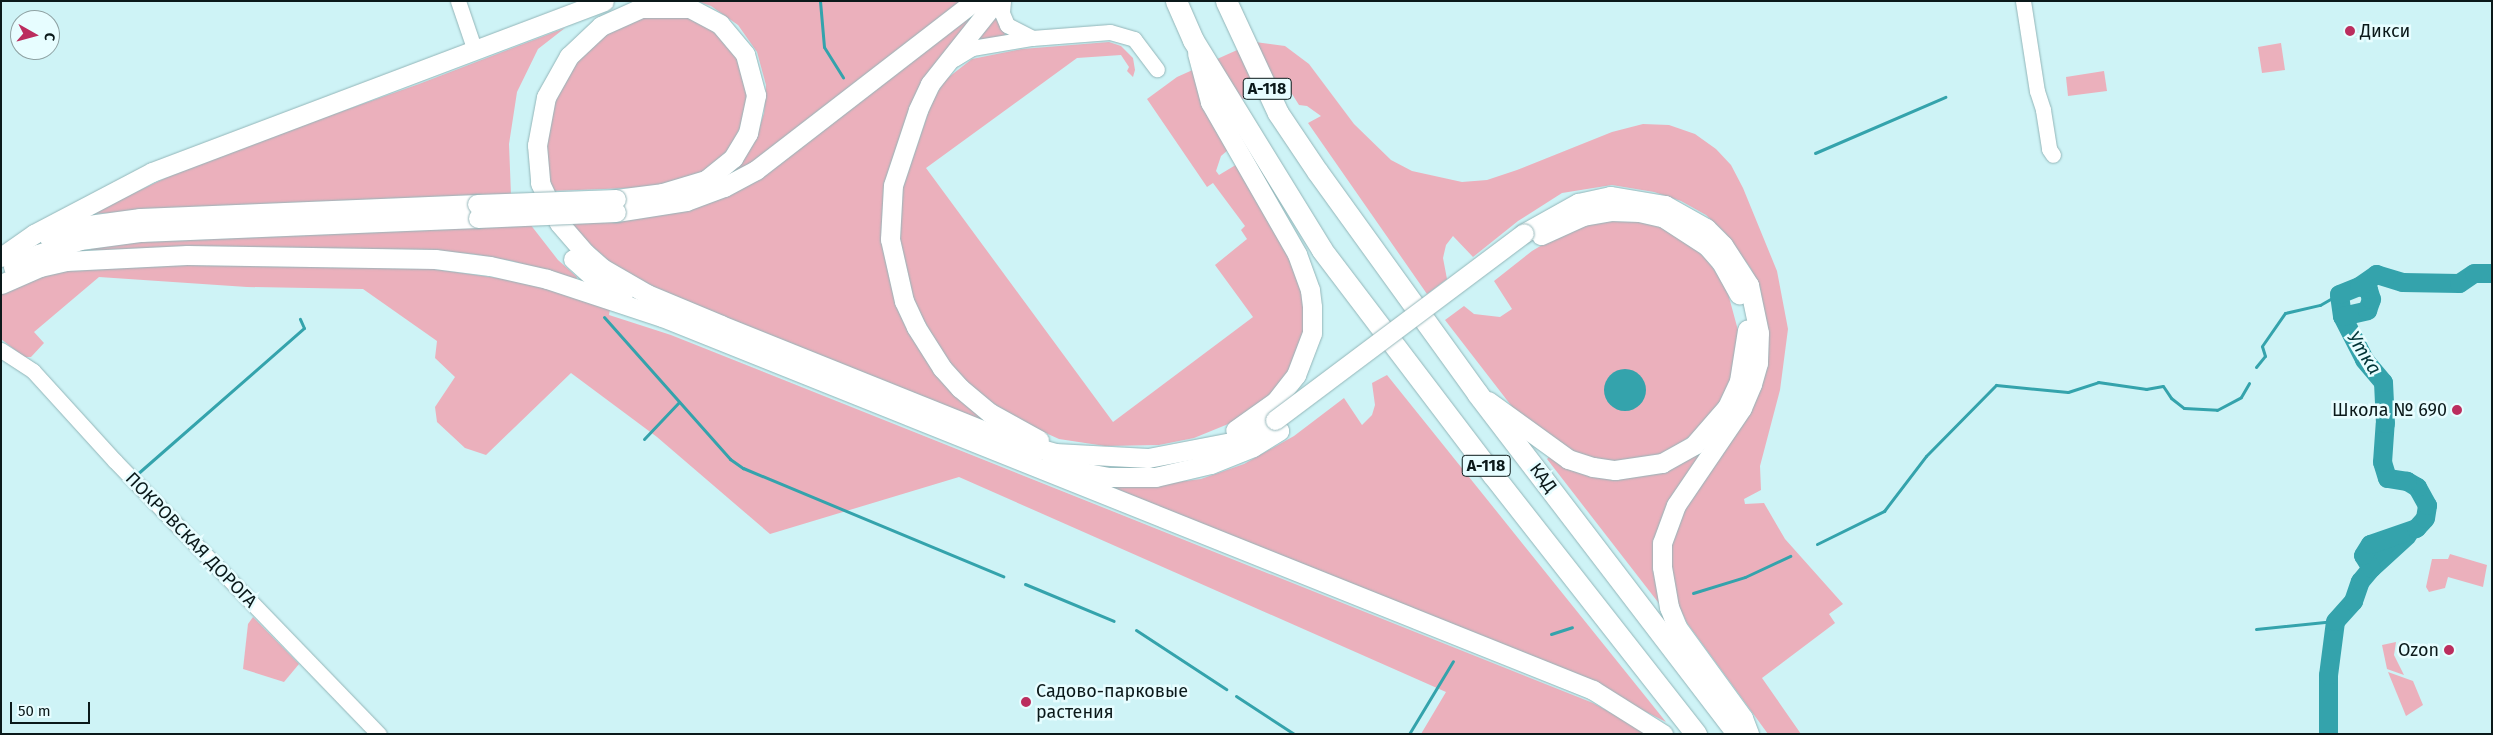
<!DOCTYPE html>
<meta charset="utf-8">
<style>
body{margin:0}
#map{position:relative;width:2493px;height:735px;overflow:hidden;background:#cef3f6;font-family:"Fira Sans",sans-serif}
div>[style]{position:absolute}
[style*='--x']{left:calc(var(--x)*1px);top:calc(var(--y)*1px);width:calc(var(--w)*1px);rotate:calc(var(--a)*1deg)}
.green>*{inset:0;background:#ebb0bc}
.water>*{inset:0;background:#34a3ac}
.round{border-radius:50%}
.stream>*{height:3px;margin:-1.5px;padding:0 1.5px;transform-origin:1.5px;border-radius:1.5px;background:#34a3ac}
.river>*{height:19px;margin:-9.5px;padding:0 9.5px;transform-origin:9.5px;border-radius:9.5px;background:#34a3ac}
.roads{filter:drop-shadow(0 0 1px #92b5b8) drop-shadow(0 0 1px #92b5b8)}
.minor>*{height:15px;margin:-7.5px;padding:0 7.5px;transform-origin:7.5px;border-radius:7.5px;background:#fff}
.major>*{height:19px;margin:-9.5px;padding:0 9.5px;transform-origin:9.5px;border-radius:9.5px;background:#fff}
.highway>*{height:21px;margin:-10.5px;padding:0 10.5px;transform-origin:10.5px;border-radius:10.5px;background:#fff}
.bridges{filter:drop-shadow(0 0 1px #92b5b8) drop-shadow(0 0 1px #92b5b8)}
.major-bridge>*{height:19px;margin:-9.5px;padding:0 9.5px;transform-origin:9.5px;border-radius:9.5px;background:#fff}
.dots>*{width:14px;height:14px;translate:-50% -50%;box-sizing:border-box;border:2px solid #e7fdff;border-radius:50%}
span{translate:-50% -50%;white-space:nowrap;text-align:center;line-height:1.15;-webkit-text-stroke:5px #e7fdff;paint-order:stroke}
.shield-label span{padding:1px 4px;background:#e7fdff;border:1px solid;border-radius:4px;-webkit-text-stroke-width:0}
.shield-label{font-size:16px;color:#0b191a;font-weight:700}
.poi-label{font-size:18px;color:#0b191a}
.left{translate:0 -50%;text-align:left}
.right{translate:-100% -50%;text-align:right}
.street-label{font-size:18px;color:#0b191a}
.water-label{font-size:19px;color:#003437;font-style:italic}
.frame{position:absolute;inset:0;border:2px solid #0b191a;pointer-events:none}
.north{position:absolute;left:10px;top:10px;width:50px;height:50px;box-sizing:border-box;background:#e7fdff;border:1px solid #8fa2a3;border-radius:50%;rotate:97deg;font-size:14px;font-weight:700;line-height:20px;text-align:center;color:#0b191a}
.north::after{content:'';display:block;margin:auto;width:18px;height:22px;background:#bb2d5e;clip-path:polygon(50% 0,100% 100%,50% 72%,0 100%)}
.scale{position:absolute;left:10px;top:702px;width:80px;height:22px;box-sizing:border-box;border:2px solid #0b191a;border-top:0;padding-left:6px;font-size:15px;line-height:18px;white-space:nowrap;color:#0b191a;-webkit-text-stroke:4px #e7fdff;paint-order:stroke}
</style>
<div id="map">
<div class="green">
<i style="clip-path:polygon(696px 1px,965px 1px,772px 152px,731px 175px,756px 138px,764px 113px,766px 85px,757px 52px,738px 25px,711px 6px)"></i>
<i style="clip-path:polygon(974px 11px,976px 14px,899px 140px,898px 304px,973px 409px,992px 428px,628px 278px,566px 223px,711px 199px)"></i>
<i style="clip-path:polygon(650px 14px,687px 14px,721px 33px,745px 69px,749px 108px,729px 152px,711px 169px,657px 187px,551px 191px,545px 172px,547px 119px,560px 83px,573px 61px,596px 38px)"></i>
<i style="clip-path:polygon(995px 16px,1008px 39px,976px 39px)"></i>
<i style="clip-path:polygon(565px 28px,538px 49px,517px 92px,509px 144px,511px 195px,90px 214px,201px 161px,419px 84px)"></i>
<i style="clip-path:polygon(1109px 42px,1121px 46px,1133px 58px,1135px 70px,1133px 77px,1127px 71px,1129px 67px,1121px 55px,1077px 58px,926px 168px,1113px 422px,1253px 317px,1215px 265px,1247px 239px,1241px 230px,1245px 226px,1213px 183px,1207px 187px,1147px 99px,1177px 77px,1255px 42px,1285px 46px,1309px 64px,1354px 124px,1391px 160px,1412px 171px,1462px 182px,1487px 180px,1517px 170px,1612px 132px,1643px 124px,1669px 125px,1695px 134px,1716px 149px,1731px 165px,1743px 188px,1777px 271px,1788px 329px,1780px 390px,1760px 466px,1761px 490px,1744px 499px,1745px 504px,1764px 503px,1785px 539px,1843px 604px,1829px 614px,1835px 623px,1762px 678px,1801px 734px,1768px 734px,1687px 623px,1675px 599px,1669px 573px,1673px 530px,1768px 344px,1760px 288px,1751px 269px,1725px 233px,1706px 215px,1681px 201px,1654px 192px,1612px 185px,1562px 193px,1518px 221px,1473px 257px,1453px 236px,1446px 245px,1443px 258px,1447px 279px,1427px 294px,1308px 123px,1321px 116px,1307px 106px,1299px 105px,1282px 78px,1211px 116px,1228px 150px,1221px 156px,1216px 171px,1219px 175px,1239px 163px,1281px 235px,1304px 293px,1305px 336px,1292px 366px,1275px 391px,1238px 420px,1194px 438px,1159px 445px,1105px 446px,1059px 439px,1017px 420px,977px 392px,961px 376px,946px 359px,915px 305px,902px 263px,899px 232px,900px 196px,932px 101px,945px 80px,972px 59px,1022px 49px)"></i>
<i style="clip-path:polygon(2281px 43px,2285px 70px,2262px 73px,2258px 47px)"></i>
<i style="clip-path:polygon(2104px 71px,2107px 91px,2068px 96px,2066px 77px)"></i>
<i style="clip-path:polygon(1630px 219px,1662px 226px,1687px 240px,1708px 261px,1726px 286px,1739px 334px,1731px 383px,1705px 427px,1660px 456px,1616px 464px,1570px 452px,1520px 417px,1445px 320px,1464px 306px,1474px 314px,1500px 317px,1512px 309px,1494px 281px,1532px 251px,1569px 229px,1600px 221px)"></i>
<i style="clip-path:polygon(530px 224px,558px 260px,577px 277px,576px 280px,512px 261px,472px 254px,374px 249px,91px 250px,91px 246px,148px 237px)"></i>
<i style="clip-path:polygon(167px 263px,420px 267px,526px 282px,610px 309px,609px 315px,671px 335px,1593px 703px,1650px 734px,1421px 734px,1446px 692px,959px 477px,770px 534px,657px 437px,571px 373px,486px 455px,465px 448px,437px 422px,435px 407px,455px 377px,435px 358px,437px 341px,363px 289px,247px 287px,99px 277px,34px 332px,44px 343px,31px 357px,24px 357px,1px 339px,1px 290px,71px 266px)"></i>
<i style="clip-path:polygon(1387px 375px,1666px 722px,1597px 687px,1107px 485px,1152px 485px,1201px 479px,1244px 464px,1294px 436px,1344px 398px,1362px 425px,1372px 415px,1375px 405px,1372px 383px)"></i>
<i style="clip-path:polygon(1709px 443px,1670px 502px,1661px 606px,1547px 459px,1549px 457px,1592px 475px)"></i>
<i style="clip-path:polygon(2450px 554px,2487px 565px,2483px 587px,2448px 577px,2445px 588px,2429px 592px,2426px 587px,2432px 559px,2448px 559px)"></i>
<i style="clip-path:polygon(253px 617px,299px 664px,284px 682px,243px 669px,248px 624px)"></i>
<i style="clip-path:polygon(2396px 642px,2394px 655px,2404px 675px,2387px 669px,2382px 645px)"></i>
<i style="clip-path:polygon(2388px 672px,2413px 681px,2423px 705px,2406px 716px)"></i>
</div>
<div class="water">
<i class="round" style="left:1604px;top:369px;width:42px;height:42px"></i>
</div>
<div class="stream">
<i style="--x:820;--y:1;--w:46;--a:85"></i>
<i style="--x:824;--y:47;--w:36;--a:58"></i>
<i style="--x:1815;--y:153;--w:142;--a:-23.3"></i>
<i style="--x:604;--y:317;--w:190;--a:48.4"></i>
<i style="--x:730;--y:459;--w:16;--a:35"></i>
<i style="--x:743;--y:468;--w:282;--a:22.6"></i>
<i style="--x:2256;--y:367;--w:14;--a:-51"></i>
<i style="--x:2265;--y:356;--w:10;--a:-107"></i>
<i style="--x:2262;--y:346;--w:40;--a:-55.1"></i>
<i style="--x:2285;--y:313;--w:36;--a:-13"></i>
<i style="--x:2320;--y:305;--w:22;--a:-30"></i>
<i style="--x:644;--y:439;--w:51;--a:-46.6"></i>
<i style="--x:136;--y:475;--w:223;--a:-41.2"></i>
<i style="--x:304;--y:328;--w:10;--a:-114"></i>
<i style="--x:1817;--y:544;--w:75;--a:-26.2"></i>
<i style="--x:1884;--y:511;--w:69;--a:-52.6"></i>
<i style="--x:1926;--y:456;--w:100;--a:-45.4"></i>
<i style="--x:1996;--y:385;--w:72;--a:5.6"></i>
<i style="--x:2068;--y:392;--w:32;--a:-18"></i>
<i style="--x:2098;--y:382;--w:49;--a:8.3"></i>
<i style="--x:2146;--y:389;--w:17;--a:-10"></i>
<i style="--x:2163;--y:386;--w:14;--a:56"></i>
<i style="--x:2171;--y:398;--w:16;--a:38"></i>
<i style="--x:2184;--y:408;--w:33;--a:3"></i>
<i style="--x:2217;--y:410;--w:27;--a:-28"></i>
<i style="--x:2241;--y:397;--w:16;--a:-60"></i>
<i style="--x:1025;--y:584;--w:96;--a:22.6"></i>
<i style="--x:1693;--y:593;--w:54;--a:-17.1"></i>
<i style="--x:1745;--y:577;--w:50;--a:-25"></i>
<i style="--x:2256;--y:629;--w:79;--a:-5.8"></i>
<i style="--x:1136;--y:630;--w:108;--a:33.2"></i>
<i style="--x:1551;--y:634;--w:22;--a:-18"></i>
<i style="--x:1236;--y:696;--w:69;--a:33.2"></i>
<i style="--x:1409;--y:734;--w:85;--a:-58.9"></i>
</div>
<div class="river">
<i style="--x:2342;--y:316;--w:22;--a:-98"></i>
<i style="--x:2339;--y:294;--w:22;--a:-22"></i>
<i style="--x:2371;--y:568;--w:49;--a:-42.5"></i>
<i style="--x:2328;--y:734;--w:59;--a:-90"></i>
<i style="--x:2328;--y:675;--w:54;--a:-82.6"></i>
<i style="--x:2335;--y:621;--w:27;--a:-48"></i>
<i style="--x:2353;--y:601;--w:21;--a:-71"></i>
<i style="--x:2360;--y:581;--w:17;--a:-50"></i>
<i style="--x:2371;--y:568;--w:15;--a:-122"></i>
<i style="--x:2363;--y:555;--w:13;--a:-58"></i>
<i style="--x:2370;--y:544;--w:49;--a:-19.2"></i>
<i style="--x:2416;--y:528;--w:13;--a:-48"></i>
<i style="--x:2425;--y:518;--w:13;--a:-81"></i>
<i style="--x:2427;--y:505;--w:21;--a:-119"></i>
<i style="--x:2417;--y:487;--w:12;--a:-149"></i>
<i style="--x:2407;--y:481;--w:20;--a:-171"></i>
<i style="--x:2387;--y:478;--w:17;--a:-107"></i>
<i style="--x:2382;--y:462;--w:39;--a:-86"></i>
<i style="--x:2385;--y:423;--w:41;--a:-92.8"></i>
<i style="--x:2383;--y:382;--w:30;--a:-130"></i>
<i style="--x:2364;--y:359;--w:48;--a:-117.1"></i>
<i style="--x:2342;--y:316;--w:26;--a:-13"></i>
<i style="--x:2367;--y:310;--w:12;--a:-70"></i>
<i style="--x:2371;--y:299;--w:10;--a:-107"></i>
<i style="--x:2368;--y:289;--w:9;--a:-162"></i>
<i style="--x:2359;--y:286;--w:21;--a:-35"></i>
<i style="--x:2376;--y:274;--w:27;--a:17"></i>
<i style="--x:2402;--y:282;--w:57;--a:1"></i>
<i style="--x:2459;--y:283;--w:18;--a:-34"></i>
<i style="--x:2474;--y:273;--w:18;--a:0"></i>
</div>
<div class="roads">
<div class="minor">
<i style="--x:458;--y:1;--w:50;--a:71.2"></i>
<i style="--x:1003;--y:1;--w:12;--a:95"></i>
<i style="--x:1002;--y:13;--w:13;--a:67"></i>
<i style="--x:1007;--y:25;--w:28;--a:27"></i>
<i style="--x:2023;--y:1;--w:91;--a:81.2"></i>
<i style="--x:2037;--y:91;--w:20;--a:72"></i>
<i style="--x:2043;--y:110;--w:39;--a:81"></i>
<i style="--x:2049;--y:149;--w:7;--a:56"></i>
<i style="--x:954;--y:59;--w:21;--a:-31"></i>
<i style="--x:972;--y:48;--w:61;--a:-9.5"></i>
<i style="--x:1032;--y:38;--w:78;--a:-4.4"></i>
<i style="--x:1110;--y:32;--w:25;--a:16"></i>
<i style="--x:1134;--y:39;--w:38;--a:53"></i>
<i style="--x:1;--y:350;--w:38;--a:33"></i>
<i style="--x:33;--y:371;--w:122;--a:47.7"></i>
<i style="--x:115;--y:461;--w:380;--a:46"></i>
</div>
<div class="major">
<i style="--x:996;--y:1;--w:106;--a:128.5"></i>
<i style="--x:930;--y:84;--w:29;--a:115"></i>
<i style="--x:918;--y:110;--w:79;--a:108.4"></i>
<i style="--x:893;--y:185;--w:54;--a:93.2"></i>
<i style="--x:890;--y:239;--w:64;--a:77.3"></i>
<i style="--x:904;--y:301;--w:29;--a:65"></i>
<i style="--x:916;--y:327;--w:49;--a:57.6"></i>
<i style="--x:942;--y:368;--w:27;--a:48"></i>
<i style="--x:960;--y:388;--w:39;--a:40"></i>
<i style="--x:990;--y:413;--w:56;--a:28.9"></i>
<i style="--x:1197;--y:53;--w:51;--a:75.1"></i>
<i style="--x:1210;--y:102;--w:175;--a:60.2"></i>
<i style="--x:1297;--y:254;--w:38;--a:70"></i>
<i style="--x:1310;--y:290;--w:17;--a:83"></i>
<i style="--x:1312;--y:307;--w:26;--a:90"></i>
<i style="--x:1312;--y:333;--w:45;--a:110.9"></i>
<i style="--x:1296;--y:375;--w:33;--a:128"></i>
<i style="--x:1276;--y:401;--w:50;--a:144.7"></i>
<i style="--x:616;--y:199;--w:46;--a:-7.4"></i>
<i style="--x:662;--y:193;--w:46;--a:-16.5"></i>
<i style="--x:706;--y:180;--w:35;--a:-39"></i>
<i style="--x:733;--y:158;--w:29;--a:-59"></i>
<i style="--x:748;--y:133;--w:39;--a:-78"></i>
<i style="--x:756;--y:95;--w:42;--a:-105"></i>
<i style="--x:745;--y:54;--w:39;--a:-130"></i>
<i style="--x:720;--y:24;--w:34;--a:-152"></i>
<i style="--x:690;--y:8;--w:49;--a:180"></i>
<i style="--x:641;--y:8;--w:44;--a:155.8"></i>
<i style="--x:601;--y:26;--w:44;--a:136.8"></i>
<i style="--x:569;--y:56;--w:47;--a:119.3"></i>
<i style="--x:546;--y:97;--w:49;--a:100.6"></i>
<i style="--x:537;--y:145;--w:38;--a:85"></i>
<i style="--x:540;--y:183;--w:44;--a:64.6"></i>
<i style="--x:559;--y:223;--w:40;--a:49"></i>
<i style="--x:585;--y:253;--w:23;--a:41"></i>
<i style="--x:602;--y:268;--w:52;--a:30"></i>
<i style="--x:647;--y:294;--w:80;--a:22.7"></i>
<i style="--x:721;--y:325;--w:306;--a:21.9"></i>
<i style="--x:1005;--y:439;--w:52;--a:15.6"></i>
<i style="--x:1055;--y:453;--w:93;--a:3.1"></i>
<i style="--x:1148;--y:458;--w:86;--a:-10.8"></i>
<i style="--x:1232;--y:442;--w:48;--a:-27.1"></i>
<i style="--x:616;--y:212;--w:71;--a:-8.9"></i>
<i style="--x:686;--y:201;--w:40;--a:-20.2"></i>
<i style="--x:724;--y:187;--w:36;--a:-28"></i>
<i style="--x:756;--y:170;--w:277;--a:-37.7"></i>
<i style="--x:1524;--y:233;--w:62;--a:-29.1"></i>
<i style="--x:1578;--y:203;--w:33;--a:-12"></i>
<i style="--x:1610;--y:196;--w:56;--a:9.3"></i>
<i style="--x:1665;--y:205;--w:47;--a:29.3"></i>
<i style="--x:1706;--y:228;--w:24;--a:45"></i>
<i style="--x:1723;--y:245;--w:48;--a:57"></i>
<i style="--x:1749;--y:285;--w:49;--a:78.2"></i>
<i style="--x:1759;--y:333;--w:30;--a:92"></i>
<i style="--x:1758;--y:363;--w:22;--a:106"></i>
<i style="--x:1752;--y:384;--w:26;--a:113"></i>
<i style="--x:1742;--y:408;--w:117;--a:124.2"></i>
<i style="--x:1676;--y:505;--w:40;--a:110.2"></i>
<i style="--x:1662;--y:543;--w:24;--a:90"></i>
<i style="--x:1662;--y:567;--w:41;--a:80.1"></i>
<i style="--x:1669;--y:607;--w:22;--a:68"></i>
<i style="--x:1677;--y:627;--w:112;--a:54"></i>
<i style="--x:1743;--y:718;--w:17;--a:69"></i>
<i style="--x:1541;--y:235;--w:46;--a:-24.3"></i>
<i style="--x:1583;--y:216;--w:28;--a:-10"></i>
<i style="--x:1611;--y:211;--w:28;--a:2"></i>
<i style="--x:1639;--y:212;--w:26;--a:13"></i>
<i style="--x:1664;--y:218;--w:51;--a:33.1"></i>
<i style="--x:1707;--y:246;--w:21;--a:49"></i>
<i style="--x:1721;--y:262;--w:37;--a:61"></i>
<i style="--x:48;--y:236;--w:34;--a:-17"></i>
<i style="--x:81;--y:226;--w:60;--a:-7.7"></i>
<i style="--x:140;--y:218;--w:337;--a:-2.4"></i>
<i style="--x:1;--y:257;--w:40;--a:-34.9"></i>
<i style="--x:34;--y:234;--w:133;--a:-27.7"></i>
<i style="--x:152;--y:172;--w:483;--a:-20.7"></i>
<i style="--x:573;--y:259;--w:31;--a:42"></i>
<i style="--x:596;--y:280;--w:31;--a:31"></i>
<i style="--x:13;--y:267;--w:28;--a:-27"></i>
<i style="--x:38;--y:254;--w:44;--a:-18.4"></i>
<i style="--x:80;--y:240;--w:62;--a:-7.5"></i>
<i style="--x:141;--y:232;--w:337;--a:-2.4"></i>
<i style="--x:1;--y:284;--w:43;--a:-23.6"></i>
<i style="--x:40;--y:267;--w:27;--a:-13"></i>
<i style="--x:66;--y:261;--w:121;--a:-2.8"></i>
<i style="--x:187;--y:255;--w:248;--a:0.9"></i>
<i style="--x:435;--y:259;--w:55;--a:7.3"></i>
<i style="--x:490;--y:266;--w:58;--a:12.8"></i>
<i style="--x:547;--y:279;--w:121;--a:18.3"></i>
<i style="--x:662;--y:317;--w:1003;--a:21.83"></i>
<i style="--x:1593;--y:690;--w:83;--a:32.2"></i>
<i style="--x:1488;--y:401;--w:99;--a:35.9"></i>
<i style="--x:1568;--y:459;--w:26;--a:18"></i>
<i style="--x:1593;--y:467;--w:22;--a:8"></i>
<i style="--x:1615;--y:470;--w:48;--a:-8.5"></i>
<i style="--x:1662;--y:463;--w:37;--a:-29"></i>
<i style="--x:1694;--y:445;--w:50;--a:-49"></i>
<i style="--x:1727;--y:407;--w:29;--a:-65"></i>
<i style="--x:1739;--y:381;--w:52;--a:-81.1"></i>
<i style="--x:1050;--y:466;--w:60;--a:10.6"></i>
<i style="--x:1109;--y:477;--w:46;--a:0"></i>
<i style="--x:1155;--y:477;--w:57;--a:-13.1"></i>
<i style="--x:1211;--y:464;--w:45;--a:-22"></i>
<i style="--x:1253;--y:447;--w:31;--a:-32"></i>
</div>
<div class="highway">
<i style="--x:1176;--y:1;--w:43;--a:66.4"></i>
<i style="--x:1193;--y:40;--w:246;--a:58.4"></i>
<i style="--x:1322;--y:250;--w:283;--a:52.8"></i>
<i style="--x:1493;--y:475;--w:329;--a:51.9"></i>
<i style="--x:1226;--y:1;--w:123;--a:65.1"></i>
<i style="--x:1278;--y:113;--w:70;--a:56.1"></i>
<i style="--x:1317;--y:171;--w:274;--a:54.2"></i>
<i style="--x:1477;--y:393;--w:429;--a:52.6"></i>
</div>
</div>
<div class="bridges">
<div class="major-bridge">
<i style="--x:477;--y:204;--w:139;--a:-2.1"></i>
<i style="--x:478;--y:218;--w:138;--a:-2.5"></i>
<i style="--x:1275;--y:420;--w:311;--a:-36.9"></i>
</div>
</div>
<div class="dots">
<i style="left:2350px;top:31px;background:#bb2d5e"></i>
<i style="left:2457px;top:410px;background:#bb2d5e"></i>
<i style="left:2449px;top:650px;background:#bb2d5e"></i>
<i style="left:1026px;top:702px;background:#bb2d5e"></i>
</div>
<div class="shield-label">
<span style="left:1267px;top:89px">А-118</span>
<span style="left:1486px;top:466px">А-118</span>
</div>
<div class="poi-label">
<span class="left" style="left:2360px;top:31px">Дикси</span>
<span class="right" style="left:2447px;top:410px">Школа № 690</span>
<span class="right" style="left:2439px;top:650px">Ozon</span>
<span class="left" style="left:1036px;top:702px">Садово-парковые<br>растения</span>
</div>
<div class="street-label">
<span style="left:1543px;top:478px;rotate:53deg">КАД</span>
<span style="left:191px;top:540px;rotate:46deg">ПОКРОВСКАЯ ДОРОГА</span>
</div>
<div class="water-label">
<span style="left:2364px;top:353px;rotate:58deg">Утка</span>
</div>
<div class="frame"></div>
<div class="north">С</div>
<div class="scale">50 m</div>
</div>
